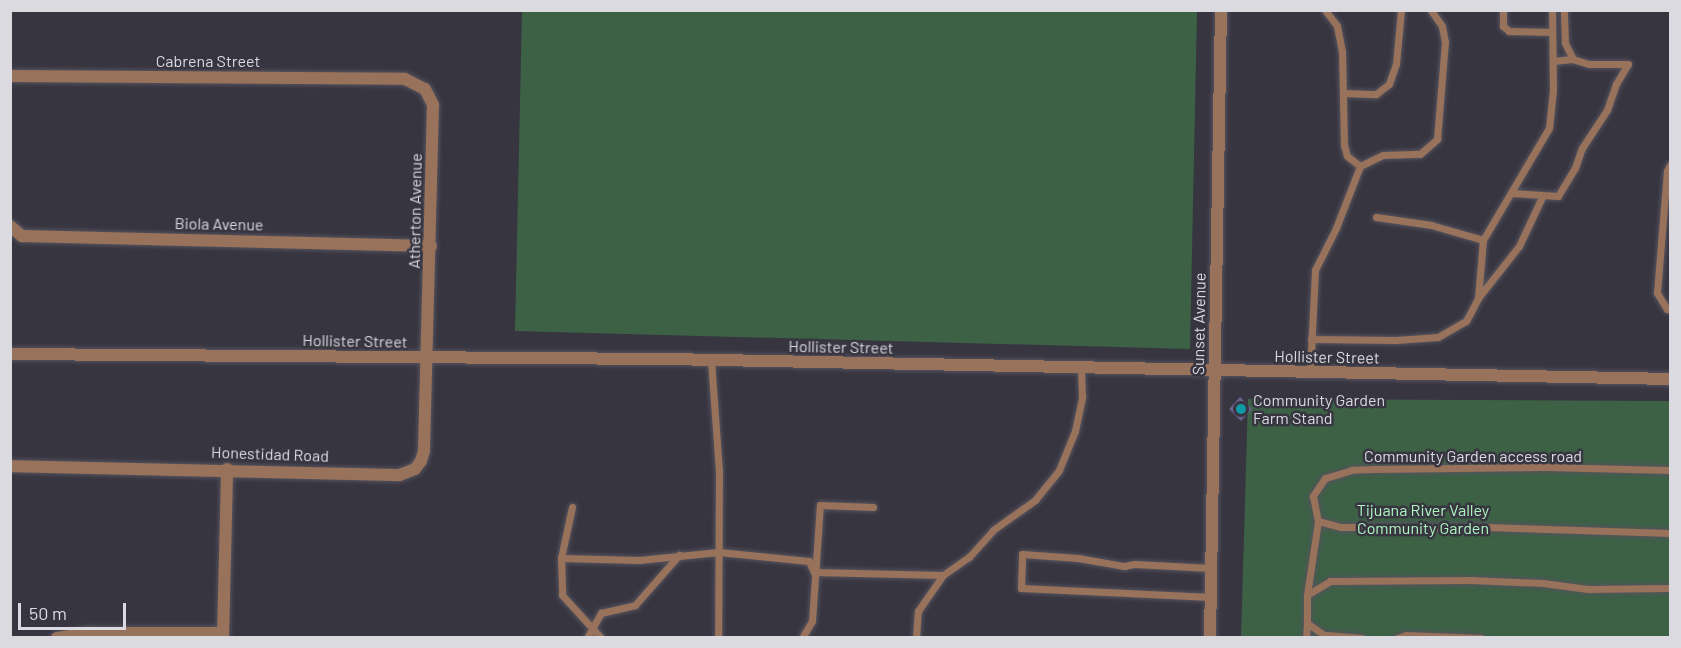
<!DOCTYPE html>
<style>
body{margin:0}
#map{position:relative;width:1681px;height:648px;overflow:hidden;background:#373540;font-family:Barlow,sans-serif}
div>[style]{position:absolute}
[style*='--x']{left:calc(var(--x)*1px);top:calc(var(--y)*1px);width:calc(var(--w)*1px);rotate:calc(var(--a)*1deg)}
.green>*{inset:0;background:#3c6145}
.building>*{inset:0;background:#6a608e}
.roads{filter:drop-shadow(0 0 2px #55535d) drop-shadow(0 0 2px #55535d)}
.service>*{height:7px;margin:-3.5px;padding:0 3.5px;transform-origin:3.5px;border-radius:3.5px;background:#98725a}
.minor>*{height:12px;margin:-6px;padding:0 6px;transform-origin:6px;border-radius:6px;background:#98725a}
.tertiary>*{height:12px;margin:-6px;padding:0 6px;transform-origin:6px;border-radius:6px;background:#98725a}
.dots>*{width:16px;height:16px;translate:-50% -50%;box-sizing:border-box;border:3px solid #373540;border-radius:50%}
span{translate:-50% -50%;white-space:nowrap;text-align:center;line-height:1.15;-webkit-text-stroke:5px #373540;paint-order:stroke}
.street-label{font-size:16px;color:#dbdae1}
.poi-label{font-size:16px;color:#dbdae1}
.left{translate:0 -50%;text-align:left}
.park-label{font-size:16px;color:#aef5bf}
.frame{position:absolute;inset:0;border:12px solid #dbdae1;pointer-events:none}
.scale{position:absolute;left:18px;top:603px;width:108px;height:27px;box-sizing:border-box;border:3px solid #dbdae1;border-top:0;padding-left:8px;font-size:18px;line-height:21px;white-space:nowrap;color:#dbdae1;-webkit-text-stroke:4px #373540;paint-order:stroke}
</style>
<div id="map">
<div class="green">
<i style="clip-path:polygon(522px 11px,1197px 11px,1190px 349px,515px 331px)"></i>
<i style="clip-path:polygon(1248px 399px,1670px 401px,1670px 637px,1241px 638px)"></i>
</div>
<div class="building">
<i style="clip-path:polygon(1240px 397px,1252px 409px,1241px 421px,1229px 409px)"></i>
</div>
<div class="roads">
<div class="service">
<i style="--x:1325;--y:10;--w:20;--a:53"></i>
<i style="--x:1337;--y:26;--w:25;--a:79"></i>
<i style="--x:1342;--y:51;--w:94;--a:88.8"></i>
<i style="--x:1344;--y:145;--w:11;--a:75"></i>
<i style="--x:1347;--y:156;--w:16;--a:38"></i>
<i style="--x:1503;--y:10;--w:16;--a:90"></i>
<i style="--x:1503;--y:26;--w:8;--a:40"></i>
<i style="--x:1509;--y:31;--w:43;--a:1.3"></i>
<i style="--x:1553;--y:61;--w:20;--a:-6"></i>
<i style="--x:1343;--y:93;--w:33;--a:2"></i>
<i style="--x:1376;--y:94;--w:16;--a:-38"></i>
<i style="--x:1389;--y:84;--w:21;--a:-71"></i>
<i style="--x:1396;--y:64;--w:54;--a:-84.7"></i>
<i style="--x:1670;--y:165;--w:7;--a:117"></i>
<i style="--x:1667;--y:171;--w:122;--a:94.7"></i>
<i style="--x:1657;--y:293;--w:19;--a:58"></i>
<i style="--x:1667;--y:309;--w:3;--a:0"></i>
<i style="--x:1512;--y:193;--w:46;--a:3.7"></i>
<i style="--x:1558;--y:196;--w:33;--a:-59"></i>
<i style="--x:1575;--y:168;--w:21;--a:-71"></i>
<i style="--x:1582;--y:148;--w:45;--a:-56.7"></i>
<i style="--x:1607;--y:110;--w:28;--a:-71"></i>
<i style="--x:1616;--y:84;--w:23;--a:-59"></i>
<i style="--x:1628;--y:64;--w:39;--a:180"></i>
<i style="--x:1589;--y:64;--w:17;--a:-163"></i>
<i style="--x:1573;--y:59;--w:18;--a:-117"></i>
<i style="--x:1565;--y:43;--w:33;--a:-92"></i>
<i style="--x:1376;--y:217;--w:56;--a:8.3"></i>
<i style="--x:1431;--y:225;--w:54;--a:16.1"></i>
<i style="--x:1478;--y:298;--w:66;--a:-51.7"></i>
<i style="--x:1519;--y:246;--w:56;--a:-64.8"></i>
<i style="--x:1311;--y:339;--w:85;--a:0.7"></i>
<i style="--x:1396;--y:340;--w:42;--a:-4.1"></i>
<i style="--x:1438;--y:337;--w:32;--a:-30"></i>
<i style="--x:1466;--y:321;--w:26;--a:-62"></i>
<i style="--x:1478;--y:298;--w:58;--a:-85.1"></i>
<i style="--x:1483;--y:240;--w:130;--a:-59.5"></i>
<i style="--x:1549;--y:128;--w:38;--a:-84"></i>
<i style="--x:1553;--y:90;--w:80;--a:-90.7"></i>
<i style="--x:711;--y:360;--w:111;--a:85.9"></i>
<i style="--x:719;--y:471;--w:167;--a:90.3"></i>
<i style="--x:1310;--y:373;--w:103;--a:-87.2"></i>
<i style="--x:1315;--y:270;--w:47;--a:-63.4"></i>
<i style="--x:1336;--y:228;--w:66;--a:-68.8"></i>
<i style="--x:1360;--y:166;--w:25;--a:-26"></i>
<i style="--x:1383;--y:155;--w:37;--a:-2"></i>
<i style="--x:1420;--y:154;--w:23;--a:-41"></i>
<i style="--x:1437;--y:139;--w:97;--a:-85.3"></i>
<i style="--x:1445;--y:42;--w:16;--a:-101"></i>
<i style="--x:1442;--y:26;--w:19;--a:-125"></i>
<i style="--x:1670;--y:470;--w:126;--a:-178.6"></i>
<i style="--x:1544;--y:467;--w:169;--a:179.3"></i>
<i style="--x:1375;--y:469;--w:23;--a:178"></i>
<i style="--x:1352;--y:470;--w:28;--a:163"></i>
<i style="--x:1325;--y:478;--w:22;--a:124"></i>
<i style="--x:1313;--y:496;--w:25;--a:79"></i>
<i style="--x:1318;--y:521;--w:24;--a:15"></i>
<i style="--x:1341;--y:527;--w:145;--a:0"></i>
<i style="--x:1486;--y:527;--w:184;--a:1.9"></i>
<i style="--x:572;--y:507;--w:52;--a:102.2"></i>
<i style="--x:561;--y:558;--w:37;--a:88"></i>
<i style="--x:562;--y:595;--w:58;--a:47.8"></i>
<i style="--x:561;--y:558;--w:78;--a:1.5"></i>
<i style="--x:639;--y:560;--w:80;--a:-5.7"></i>
<i style="--x:719;--y:552;--w:90;--a:5.7"></i>
<i style="--x:809;--y:561;--w:12;--a:66"></i>
<i style="--x:814;--y:572;--w:129;--a:1.3"></i>
<i style="--x:943;--y:575;--w:32;--a:-35"></i>
<i style="--x:969;--y:557;--w:36;--a:-48"></i>
<i style="--x:993;--y:530;--w:52;--a:-35.5"></i>
<i style="--x:1035;--y:500;--w:38;--a:-51"></i>
<i style="--x:1059;--y:470;--w:42;--a:-67.7"></i>
<i style="--x:1075;--y:431;--w:35;--a:-78"></i>
<i style="--x:1082;--y:397;--w:29;--a:-92"></i>
<i style="--x:1307;--y:595;--w:75;--a:-81.5"></i>
<i style="--x:1211;--y:597;--w:190;--a:-177.3"></i>
<i style="--x:1021;--y:588;--w:34;--a:-88"></i>
<i style="--x:1022;--y:554;--w:56;--a:4.1"></i>
<i style="--x:1078;--y:558;--w:47;--a:9.9"></i>
<i style="--x:1124;--y:566;--w:10;--a:-11"></i>
<i style="--x:1134;--y:564;--w:77;--a:3"></i>
<i style="--x:587;--y:638;--w:29;--a:-61"></i>
<i style="--x:601;--y:613;--w:35;--a:-13"></i>
<i style="--x:635;--y:605;--w:67;--a:-48.7"></i>
<i style="--x:802;--y:638;--w:20;--a:-60"></i>
<i style="--x:812;--y:621;--w:116;--a:-86.1"></i>
<i style="--x:820;--y:505;--w:53;--a:2.2"></i>
<i style="--x:916;--y:638;--w:27;--a:-86"></i>
<i style="--x:918;--y:611;--w:44;--a:-55.2"></i>
<i style="--x:1306;--y:638;--w:15;--a:-86"></i>
<i style="--x:1362;--y:638;--w:38;--a:-175"></i>
<i style="--x:1324;--y:635;--w:21;--a:-145"></i>
<i style="--x:1307;--y:623;--w:28;--a:-90"></i>
<i style="--x:1307;--y:595;--w:27;--a:-31"></i>
<i style="--x:1330;--y:581;--w:141;--a:-0.4"></i>
<i style="--x:1471;--y:580;--w:72;--a:2.4"></i>
<i style="--x:1543;--y:583;--w:45;--a:7.6"></i>
<i style="--x:1588;--y:589;--w:82;--a:-0.7"></i>
<i style="--x:1397;--y:638;--w:9;--a:-18"></i>
<i style="--x:1406;--y:635;--w:75;--a:2.3"></i>
</div>
<div class="minor">
<i style="--x:10;--y:76;--w:395;--a:0.4"></i>
<i style="--x:405;--y:79;--w:22;--a:27"></i>
<i style="--x:425;--y:89;--w:18;--a:63"></i>
<i style="--x:433;--y:105;--w:346;--a:91.5"></i>
<i style="--x:424;--y:451;--w:10;--a:107"></i>
<i style="--x:421;--y:461;--w:10;--a:127"></i>
<i style="--x:415;--y:469;--w:17;--a:159"></i>
<i style="--x:399;--y:475;--w:389;--a:-178.7"></i>
<i style="--x:10;--y:226;--w:16;--a:40"></i>
<i style="--x:22;--y:236;--w:409;--a:1.4"></i>
<i style="--x:57;--y:638;--w:33;--a:-9"></i>
<i style="--x:90;--y:633;--w:133;--a:0"></i>
<i style="--x:223;--y:638;--w:169;--a:-88.6"></i>
<i style="--x:1210;--y:638;--w:628;--a:-89"></i>
</div>
<div class="tertiary">
<i style="--x:10;--y:354;--w:657;--a:0.44"></i>
<i style="--x:667;--y:359;--w:1003;--a:1.14"></i>
</div>
</div>
<div class="dots">
<i style="left:1241px;top:409px;background:#0f9aa8"></i>
</div>
<div class="street-label">
<span style="left:208px;top:61px">Cabrena Street</span>
<span style="left:415px;top:211px;rotate:-89deg">Atherton Avenue</span>
<span style="left:219px;top:224px;rotate:1deg">Biola Avenue</span>
<span style="left:1199px;top:324px;rotate:-89deg">Sunset Avenue</span>
<span style="left:355px;top:341px;rotate:1deg">Hollister Street</span>
<span style="left:841px;top:347px;rotate:1deg">Hollister Street</span>
<span style="left:1327px;top:357px;rotate:1deg">Hollister Street</span>
<span style="left:270px;top:454px;rotate:2deg">Honestidad Road</span>
<span style="left:1473px;top:456px">Community Garden access road</span>
</div>
<div class="poi-label">
<span class="left" style="left:1253px;top:409px">Community Garden<br>Farm Stand</span>
</div>
<div class="park-label">
<span style="left:1423px;top:519px">Tijuana River Valley<br>Community Garden</span>
</div>
<div class="frame"></div>
<div class="scale">50 m</div>
</div>
